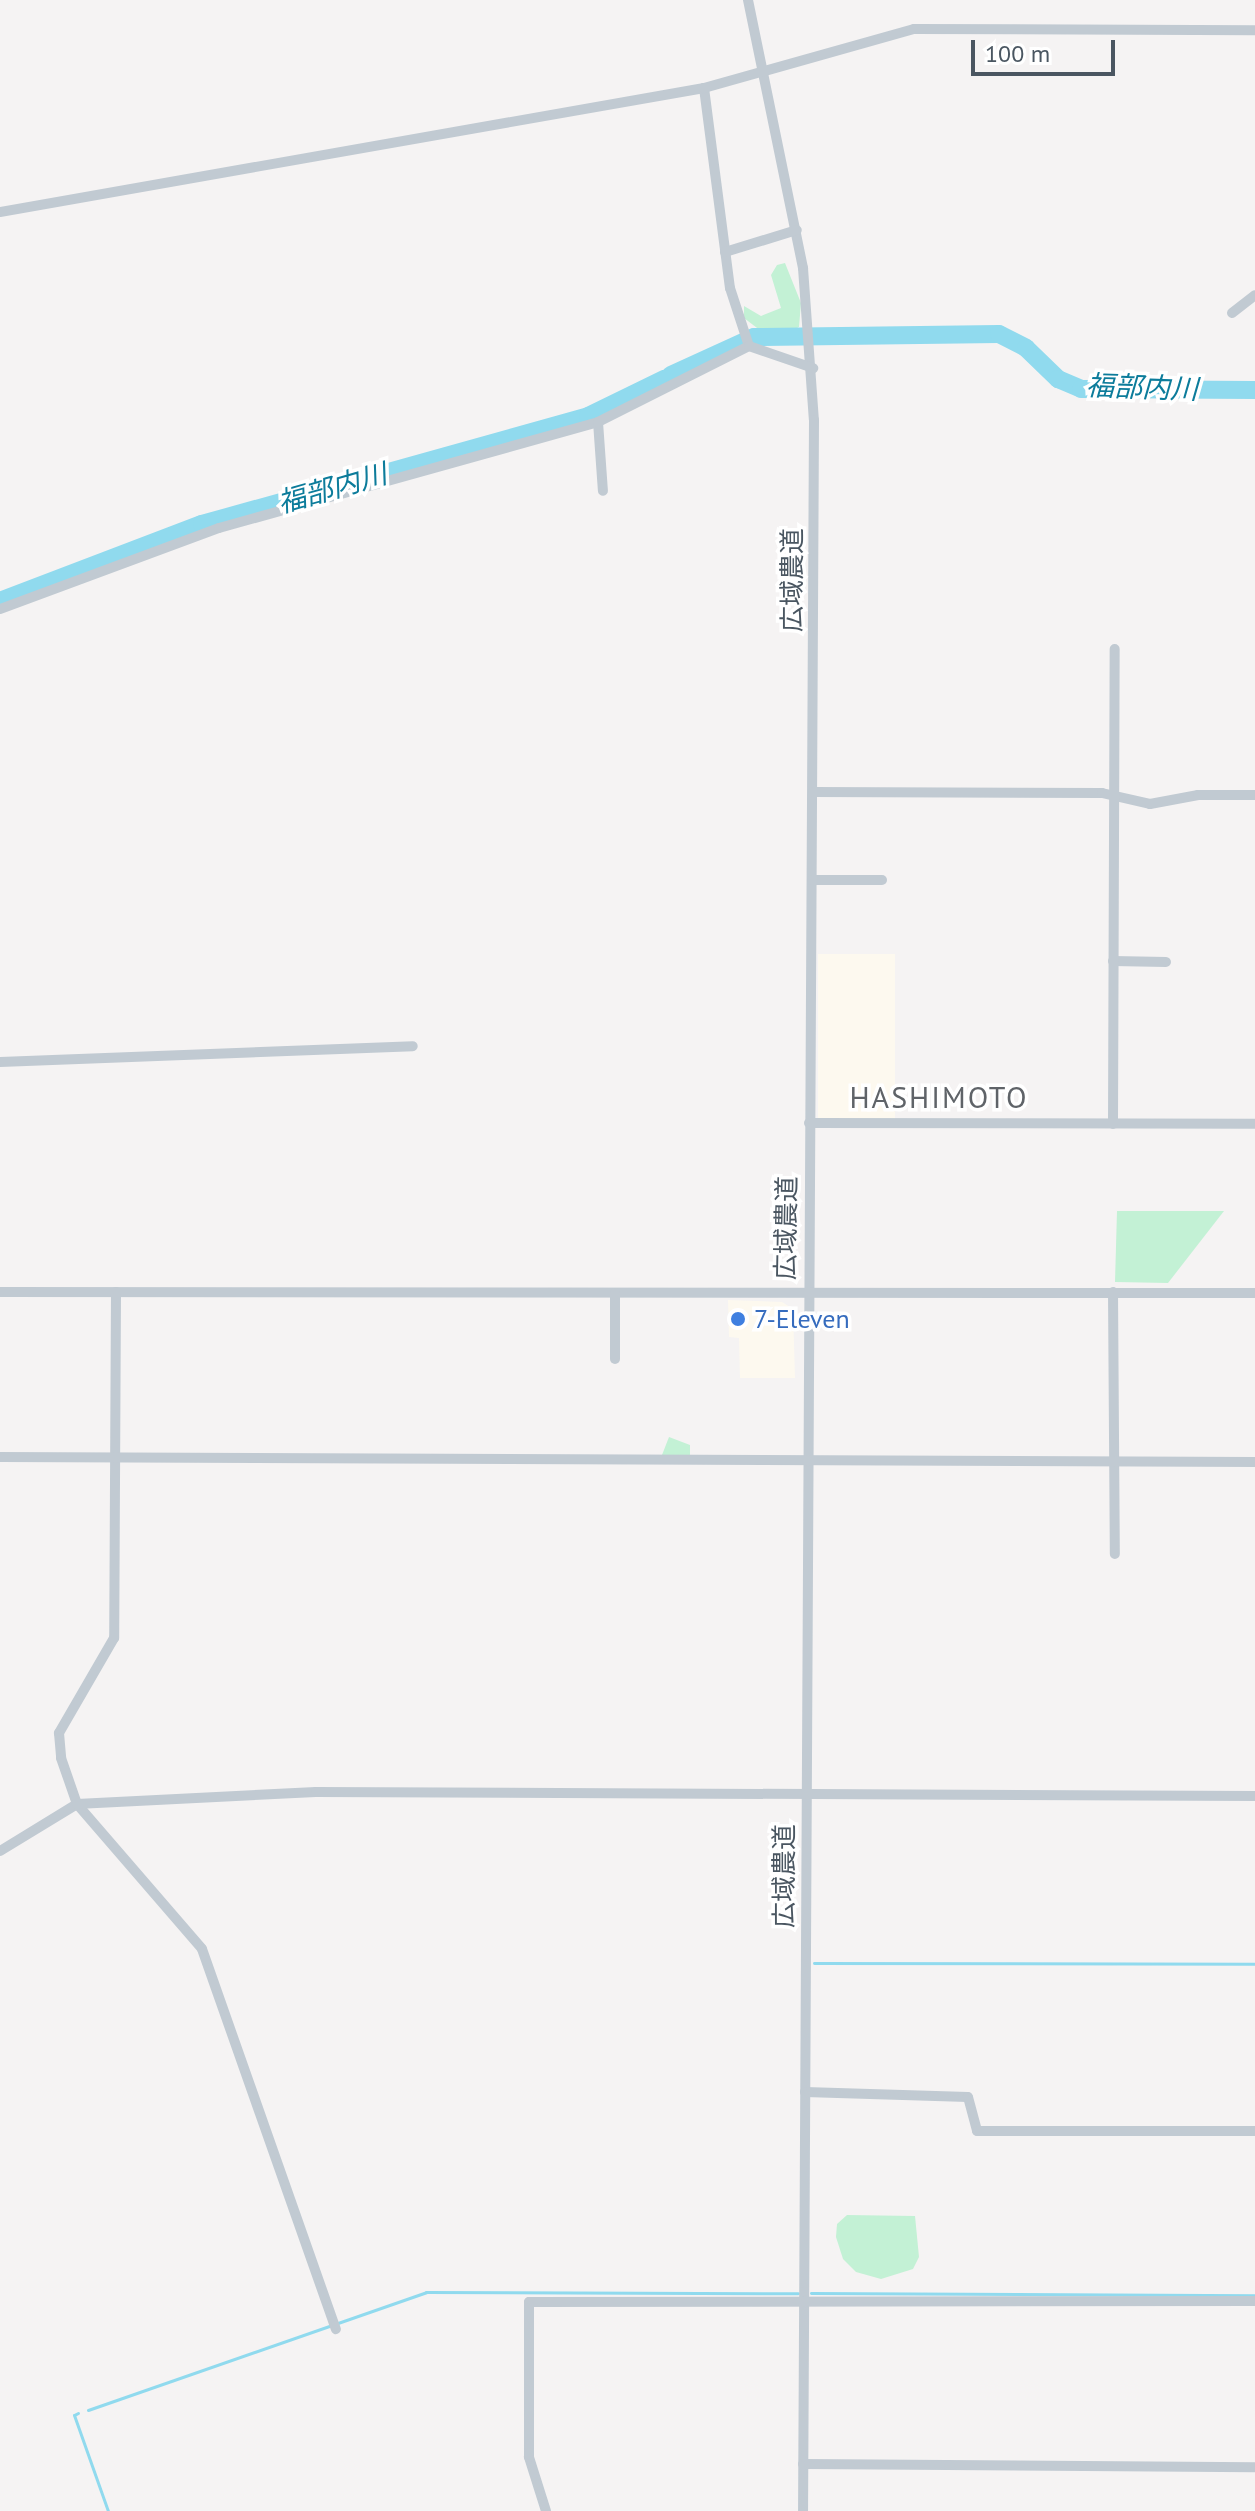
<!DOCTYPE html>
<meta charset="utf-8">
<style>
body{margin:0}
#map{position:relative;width:1255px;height:2511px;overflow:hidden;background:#f5f3f3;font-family:"PT Sans","Noto Sans JP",sans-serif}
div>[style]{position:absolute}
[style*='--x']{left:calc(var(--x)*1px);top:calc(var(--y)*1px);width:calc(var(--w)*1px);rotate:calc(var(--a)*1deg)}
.commercial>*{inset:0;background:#fdf9ef}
.green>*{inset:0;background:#c3f1d5}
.stream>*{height:3px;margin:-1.5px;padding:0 1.5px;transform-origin:1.5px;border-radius:1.5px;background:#90daee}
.river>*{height:18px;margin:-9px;padding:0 9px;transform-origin:9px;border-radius:9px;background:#90daee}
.minor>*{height:10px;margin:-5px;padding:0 5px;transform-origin:5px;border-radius:5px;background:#c1cad2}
.dots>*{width:22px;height:22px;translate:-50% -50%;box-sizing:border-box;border:4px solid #fff;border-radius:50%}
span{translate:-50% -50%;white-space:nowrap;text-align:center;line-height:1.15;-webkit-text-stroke:7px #fff;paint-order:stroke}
.street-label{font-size:26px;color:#4a5661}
.shop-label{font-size:26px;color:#366cbe}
.left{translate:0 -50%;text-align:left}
.water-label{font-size:28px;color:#0c7c9b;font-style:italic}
.quarter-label{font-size:30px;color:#5f6368;letter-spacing:2px}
.scale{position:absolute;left:971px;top:40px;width:144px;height:36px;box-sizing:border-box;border:4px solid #4a5661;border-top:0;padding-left:10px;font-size:24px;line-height:28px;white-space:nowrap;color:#4a5661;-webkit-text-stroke:6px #fff;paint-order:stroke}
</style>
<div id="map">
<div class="commercial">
<i style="clip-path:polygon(818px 954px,895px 954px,895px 1120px,818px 1120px)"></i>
<i style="clip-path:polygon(728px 1300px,782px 1302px,793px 1309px,795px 1378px,740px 1378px,739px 1338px,729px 1337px)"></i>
</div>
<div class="green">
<i style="clip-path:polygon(785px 263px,801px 303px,799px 327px,787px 333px,761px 331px,744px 318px,744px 306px,761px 316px,781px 308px,771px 275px,777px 265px)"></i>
<i style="clip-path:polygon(1117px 1211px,1224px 1211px,1168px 1283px,1115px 1282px)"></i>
<i style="clip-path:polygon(669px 1437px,690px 1445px,690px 1456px,662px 1455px)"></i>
<i style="clip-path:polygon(847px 2215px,915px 2216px,919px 2257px,913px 2269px,881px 2279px,856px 2272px,843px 2259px,836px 2237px,837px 2224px)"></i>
</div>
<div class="stream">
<i style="--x:814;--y:1963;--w:441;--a:0.1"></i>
<i style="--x:811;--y:2293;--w:444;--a:0.3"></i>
<i style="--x:88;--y:2410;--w:358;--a:-19.2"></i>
<i style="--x:426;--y:2292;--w:372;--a:0.2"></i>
<i style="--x:78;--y:2413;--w:4;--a:153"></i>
<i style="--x:74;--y:2415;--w:102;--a:70.5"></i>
</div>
<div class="river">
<i style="--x:671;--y:375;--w:91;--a:-24.6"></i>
<i style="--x:754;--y:337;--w:245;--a:-0.7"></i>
<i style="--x:999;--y:334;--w:30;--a:27"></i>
<i style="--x:1026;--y:348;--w:45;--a:44.1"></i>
<i style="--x:1058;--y:379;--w:25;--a:23"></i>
<i style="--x:1081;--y:389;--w:174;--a:0.3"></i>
<i style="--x:0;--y:601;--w:216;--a:-20.9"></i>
<i style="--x:202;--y:524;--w:401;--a:-15.6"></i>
<i style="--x:588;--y:416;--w:85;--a:-26"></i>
</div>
<div class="minor">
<i style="--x:748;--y:0;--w:274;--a:78.4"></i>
<i style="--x:803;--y:268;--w:152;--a:85.9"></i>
<i style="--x:814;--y:420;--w:2091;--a:90.3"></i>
<i style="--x:704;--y:88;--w:202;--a:82.6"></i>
<i style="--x:730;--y:288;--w:61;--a:71.9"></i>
<i style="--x:0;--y:212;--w:715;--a:-9.99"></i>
<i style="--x:704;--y:88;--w:218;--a:-15.7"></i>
<i style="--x:914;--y:29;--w:341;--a:0.2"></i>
<i style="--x:725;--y:252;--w:75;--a:-17"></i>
<i style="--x:1232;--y:313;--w:29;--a:-38"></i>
<i style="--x:598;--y:422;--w:69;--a:85.9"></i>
<i style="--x:0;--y:609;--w:233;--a:-20.3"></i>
<i style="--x:219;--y:528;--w:394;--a:-15.6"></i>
<i style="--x:598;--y:422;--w:169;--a:-26.7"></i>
<i style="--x:749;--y:346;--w:68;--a:19"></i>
<i style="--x:813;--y:792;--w:289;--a:0.2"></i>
<i style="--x:1102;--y:793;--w:49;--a:12.9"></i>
<i style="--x:1150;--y:804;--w:49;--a:-10.6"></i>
<i style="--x:1198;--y:795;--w:57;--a:0"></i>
<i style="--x:812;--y:880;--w:70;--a:0"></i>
<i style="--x:1113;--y:961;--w:53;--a:1.1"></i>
<i style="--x:0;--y:1062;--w:413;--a:-2.2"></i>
<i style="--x:809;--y:1123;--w:446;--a:0.1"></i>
<i style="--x:1113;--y:1124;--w:475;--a:-89.8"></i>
<i style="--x:0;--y:1292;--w:1255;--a:0.05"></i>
<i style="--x:116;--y:1292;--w:346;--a:90.3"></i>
<i style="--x:114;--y:1638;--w:110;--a:120.1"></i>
<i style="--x:59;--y:1733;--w:25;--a:85"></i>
<i style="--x:61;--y:1758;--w:49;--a:70.8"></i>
<i style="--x:77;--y:1804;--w:191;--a:49.2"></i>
<i style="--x:202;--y:1949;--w:403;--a:70.6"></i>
<i style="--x:1113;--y:1292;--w:262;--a:89.6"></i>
<i style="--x:615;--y:1293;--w:66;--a:90"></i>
<i style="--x:0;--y:1457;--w:1255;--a:0.23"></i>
<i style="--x:0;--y:1851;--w:90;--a:-31.4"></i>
<i style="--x:77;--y:1804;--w:239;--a:-2.9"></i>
<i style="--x:316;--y:1792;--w:939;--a:0.24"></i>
<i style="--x:805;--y:2092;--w:163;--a:1.8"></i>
<i style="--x:968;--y:2097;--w:35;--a:75"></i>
<i style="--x:977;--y:2131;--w:278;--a:0"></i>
<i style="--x:803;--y:2464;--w:452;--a:0.4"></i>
<i style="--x:546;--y:2511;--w:57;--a:-107.5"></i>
<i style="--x:529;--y:2457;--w:155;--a:-90"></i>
<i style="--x:529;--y:2302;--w:726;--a:-0.08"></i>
</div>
<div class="dots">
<i style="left:738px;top:1319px;background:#3f7fe0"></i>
</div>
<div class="street-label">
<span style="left:792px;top:580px;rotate:-90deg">広域農道</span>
<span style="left:786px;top:1228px;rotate:-89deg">広域農道</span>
<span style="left:784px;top:1876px;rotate:-90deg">広域農道</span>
</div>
<div class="shop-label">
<span class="left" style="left:754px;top:1319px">7-Eleven</span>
</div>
<div class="water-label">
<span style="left:1142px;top:387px;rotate:2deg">福部内川</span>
<span style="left:332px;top:488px;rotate:-16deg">福部内川</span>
</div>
<div class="quarter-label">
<span style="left:939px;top:1097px">HASHIMOTO</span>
</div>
<div class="scale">100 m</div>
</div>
